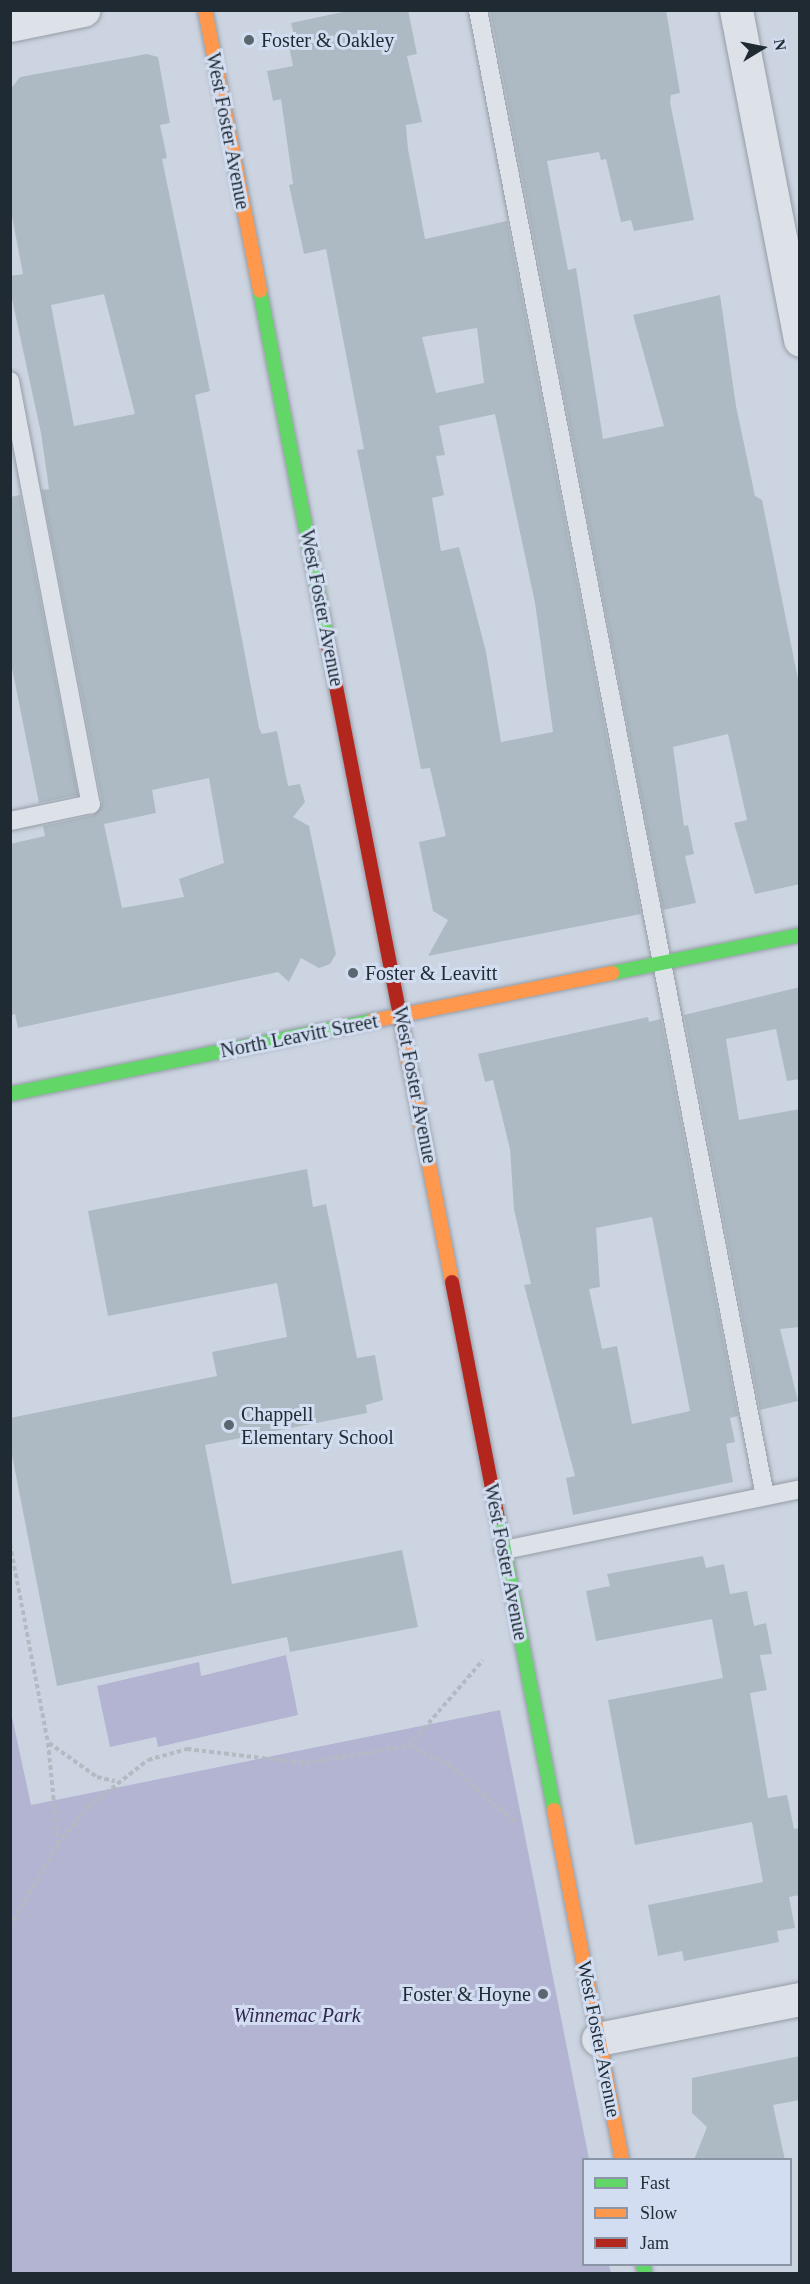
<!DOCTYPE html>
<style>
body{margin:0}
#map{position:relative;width:810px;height:2284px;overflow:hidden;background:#ccd4e1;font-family:Georgia,serif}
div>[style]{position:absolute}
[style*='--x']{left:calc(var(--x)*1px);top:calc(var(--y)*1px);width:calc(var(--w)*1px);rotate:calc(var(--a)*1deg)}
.green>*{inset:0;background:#b2b4d2}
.building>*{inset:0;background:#adbac4}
.path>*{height:4px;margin-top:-2px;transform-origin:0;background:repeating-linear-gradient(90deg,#b4bac1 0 4.5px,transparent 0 7.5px)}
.roads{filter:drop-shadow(0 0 2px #959ca6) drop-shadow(0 0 2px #959ca6)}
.lane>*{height:18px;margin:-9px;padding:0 9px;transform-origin:9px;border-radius:9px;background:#dde2e9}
.street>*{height:33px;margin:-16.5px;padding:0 16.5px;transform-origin:16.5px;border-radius:16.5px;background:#dde2e9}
.fast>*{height:14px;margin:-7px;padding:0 7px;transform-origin:7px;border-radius:7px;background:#63d668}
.slow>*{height:14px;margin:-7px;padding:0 7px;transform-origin:7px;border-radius:7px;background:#ff974d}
.jam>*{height:14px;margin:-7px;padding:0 7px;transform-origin:7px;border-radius:7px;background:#b3261e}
.dots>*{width:16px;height:16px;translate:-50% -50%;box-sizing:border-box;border:3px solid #d2ddf1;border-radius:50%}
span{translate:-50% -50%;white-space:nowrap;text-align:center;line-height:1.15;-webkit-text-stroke:6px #d2ddf1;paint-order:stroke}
.poi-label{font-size:20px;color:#1f2a33}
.left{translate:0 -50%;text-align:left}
.right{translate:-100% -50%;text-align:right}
.street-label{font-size:20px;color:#1f2a33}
.park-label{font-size:20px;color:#2f274d;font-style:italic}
.frame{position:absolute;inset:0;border:12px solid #1f2a33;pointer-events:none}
.legend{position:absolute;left:582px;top:2158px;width:210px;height:108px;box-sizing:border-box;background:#d2ddf1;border:2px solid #8a95a5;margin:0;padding:8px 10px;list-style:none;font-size:18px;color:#1f2a33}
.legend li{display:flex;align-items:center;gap:12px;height:30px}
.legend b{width:30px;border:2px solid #8a95a5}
.north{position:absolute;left:732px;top:18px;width:60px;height:60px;-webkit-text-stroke:4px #d2ddf1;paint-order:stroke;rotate:80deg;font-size:16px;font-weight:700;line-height:24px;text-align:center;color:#1f2a33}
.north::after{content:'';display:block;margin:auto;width:21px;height:27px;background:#1f2a33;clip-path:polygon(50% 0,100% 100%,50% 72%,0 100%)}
</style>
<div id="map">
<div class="green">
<i style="clip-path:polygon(286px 1655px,298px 1715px,158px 1747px,156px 1737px,110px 1747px,97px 1686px,199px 1662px,201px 1676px)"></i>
<i style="clip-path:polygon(500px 1710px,589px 2159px,584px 2160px,584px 2264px,609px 2265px,611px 2273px,11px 2273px,11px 1712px,31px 1805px)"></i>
</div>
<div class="building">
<i style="clip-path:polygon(evenodd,352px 10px,408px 10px,417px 54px,407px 56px,422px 122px,406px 125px,408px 149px,425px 239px,507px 221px,641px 914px,428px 956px,448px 920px,433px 911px,419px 842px,446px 836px,430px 768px,421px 769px,357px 450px,364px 449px,326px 249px,304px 254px,289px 185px,293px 184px,281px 99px,273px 101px,267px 71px,293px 66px,287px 36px,294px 35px,291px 23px,352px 10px,477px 328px,484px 383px,436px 393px,422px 337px,477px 328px,352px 10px,495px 414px,535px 603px,553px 732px,501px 742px,486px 652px,459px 547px,441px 551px,432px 498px,444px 495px,436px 456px,445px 455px,439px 426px,495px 414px)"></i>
<i style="clip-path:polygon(490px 10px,666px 10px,680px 93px,671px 95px,670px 102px,694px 220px,634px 231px,631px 220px,621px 222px,606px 159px,601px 160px,599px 152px,547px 161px,568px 270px,576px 268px,603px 439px,664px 426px,633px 315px,720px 295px,736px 406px,755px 496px,762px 500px,800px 689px,800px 884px,755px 894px,734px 823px,747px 820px,728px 734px,673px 747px,684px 826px,688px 825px,694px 854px,685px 856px,696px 903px,663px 910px)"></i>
<i style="clip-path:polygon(evenodd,147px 54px,158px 57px,170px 123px,160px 125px,167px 158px,162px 159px,210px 391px,195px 395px,259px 728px,262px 734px,277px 731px,288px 786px,300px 784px,305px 802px,293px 817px,309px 826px,336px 954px,330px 964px,319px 968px,301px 958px,289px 982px,278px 972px,18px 1028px,15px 1014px,10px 1016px,10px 844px,45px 836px,43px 826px,94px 815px,102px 802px,42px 490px,49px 489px,41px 433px,10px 290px,10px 276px,23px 274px,10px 206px,10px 90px,20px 77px,147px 54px,104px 294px,135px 414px,74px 426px,51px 305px,104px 294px,147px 54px,209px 778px,224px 863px,179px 879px,184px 897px,122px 908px,104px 824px,156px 813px,152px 790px,209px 778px)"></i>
<i style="clip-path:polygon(20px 495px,78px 795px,39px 803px,10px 658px,10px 497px)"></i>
<i style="clip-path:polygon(800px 987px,800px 1079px,787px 1081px,776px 1029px,726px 1039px,739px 1120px,800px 1109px,800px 1327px,780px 1329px,798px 1401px,760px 1410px,684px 1015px)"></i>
<i style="clip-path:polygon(evenodd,648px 1017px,649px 1022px,661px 1019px,738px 1416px,730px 1418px,735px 1442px,726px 1444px,733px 1482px,573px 1515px,566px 1478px,575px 1476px,524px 1285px,531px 1284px,514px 1209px,510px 1149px,493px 1080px,485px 1082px,478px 1054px,648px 1017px,652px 1217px,690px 1411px,632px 1424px,617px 1346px,602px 1349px,589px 1289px,600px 1287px,596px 1228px,652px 1217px)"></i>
<i style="clip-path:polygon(307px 1169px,313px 1207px,326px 1204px,357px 1358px,375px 1355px,383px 1400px,366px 1405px,367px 1413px,205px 1445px,232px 1584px,402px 1550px,418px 1627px,290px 1652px,287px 1637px,57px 1686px,10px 1445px,10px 1418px,217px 1376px,212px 1352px,287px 1337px,277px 1283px,108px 1316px,88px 1211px)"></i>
<i style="clip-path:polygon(703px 1556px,706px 1568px,724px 1564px,730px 1594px,747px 1591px,754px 1626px,766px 1623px,772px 1654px,760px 1655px,767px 1690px,750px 1693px,768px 1798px,787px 1795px,794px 1829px,800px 1828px,800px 1895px,789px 1897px,795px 1928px,777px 1931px,779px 1942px,684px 1961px,682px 1951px,658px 1956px,648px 1905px,763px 1882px,752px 1822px,635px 1845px,608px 1700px,723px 1678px,712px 1619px,596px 1641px,586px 1591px,610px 1586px,607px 1574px)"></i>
<i style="clip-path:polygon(800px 2056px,800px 2100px,773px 2105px,785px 2160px,694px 2160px,707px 2127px,692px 2113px,692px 2078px)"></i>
</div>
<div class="path">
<i style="--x:10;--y:1544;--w:203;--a:79.2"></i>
<i style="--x:48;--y:1743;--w:100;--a:84.3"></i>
<i style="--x:49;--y:1743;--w:59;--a:35.3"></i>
<i style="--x:97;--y:1777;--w:18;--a:13"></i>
<i style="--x:409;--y:1746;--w:43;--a:24.8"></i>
<i style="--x:448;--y:1764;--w:87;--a:40.8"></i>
<i style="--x:10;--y:1927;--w:96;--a:-60"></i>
<i style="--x:58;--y:1844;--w:48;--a:-51"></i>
<i style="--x:88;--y:1807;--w:76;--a:-38.1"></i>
<i style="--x:148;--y:1760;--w:41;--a:-15.8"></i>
<i style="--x:187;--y:1749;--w:119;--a:6.8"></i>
<i style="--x:305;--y:1763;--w:105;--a:-9.3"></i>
<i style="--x:409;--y:1746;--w:113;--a:-49.3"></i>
</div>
<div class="roads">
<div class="lane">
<i style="--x:478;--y:10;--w:1513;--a:79.07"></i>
<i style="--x:10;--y:381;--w:431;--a:79.2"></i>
<i style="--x:91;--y:804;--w:83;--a:168.1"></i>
<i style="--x:504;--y:1550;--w:302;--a:-11.6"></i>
</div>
<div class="street">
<i style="--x:736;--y:10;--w:336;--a:79"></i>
<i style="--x:10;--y:25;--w:75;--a:-11.6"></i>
<i style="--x:598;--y:2039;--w:206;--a:-11.2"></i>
</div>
<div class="fast">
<i style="--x:260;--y:291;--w:350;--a:79.1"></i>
<i style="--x:612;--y:973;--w:192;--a:-11.4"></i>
<i style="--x:10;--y:1094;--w:369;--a:-11.4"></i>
<i style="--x:498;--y:1518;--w:297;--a:79.1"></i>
<i style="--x:643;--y:2264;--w:10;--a:79"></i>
</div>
<div class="slow">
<i style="--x:205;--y:10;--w:286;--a:78.9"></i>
<i style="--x:372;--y:1021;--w:245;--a:-11.3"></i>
<i style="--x:404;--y:1037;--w:250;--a:78.9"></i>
<i style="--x:554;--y:1810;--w:357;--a:79"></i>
</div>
<div class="jam">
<i style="--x:326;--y:635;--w:409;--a:79"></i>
<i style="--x:452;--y:1282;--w:240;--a:79"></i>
</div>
</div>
<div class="dots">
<i style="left:249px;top:40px;background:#5c6670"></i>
<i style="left:353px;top:973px;background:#5c6670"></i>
<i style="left:229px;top:1425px;background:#5c6670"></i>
<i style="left:543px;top:1994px;background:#5c6670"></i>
</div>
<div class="poi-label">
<span class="left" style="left:261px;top:40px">Foster &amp; Oakley</span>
<span class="left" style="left:365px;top:973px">Foster &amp; Leavitt</span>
<span class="left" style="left:241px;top:1426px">Chappell<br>Elementary School</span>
<span class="right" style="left:531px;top:1994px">Foster &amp; Hoyne</span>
</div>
<div class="street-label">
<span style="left:228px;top:131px;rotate:79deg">West Foster Avenue</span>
<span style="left:322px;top:608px;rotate:79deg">West Foster Avenue</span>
<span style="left:299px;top:1036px;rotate:-11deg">North Leavitt Street</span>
<span style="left:415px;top:1085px;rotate:79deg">West Foster Avenue</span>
<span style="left:506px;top:1562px;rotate:79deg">West Foster Avenue</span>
<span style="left:599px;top:2039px;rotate:79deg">West Foster Avenue</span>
</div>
<div class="park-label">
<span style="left:297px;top:2015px">Winnemac Park</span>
</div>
<div class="frame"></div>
<ul class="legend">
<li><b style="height:8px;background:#63d668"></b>Fast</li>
<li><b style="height:8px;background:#ff974d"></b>Slow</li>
<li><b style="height:8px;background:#b3261e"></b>Jam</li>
</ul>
<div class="north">N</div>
</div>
